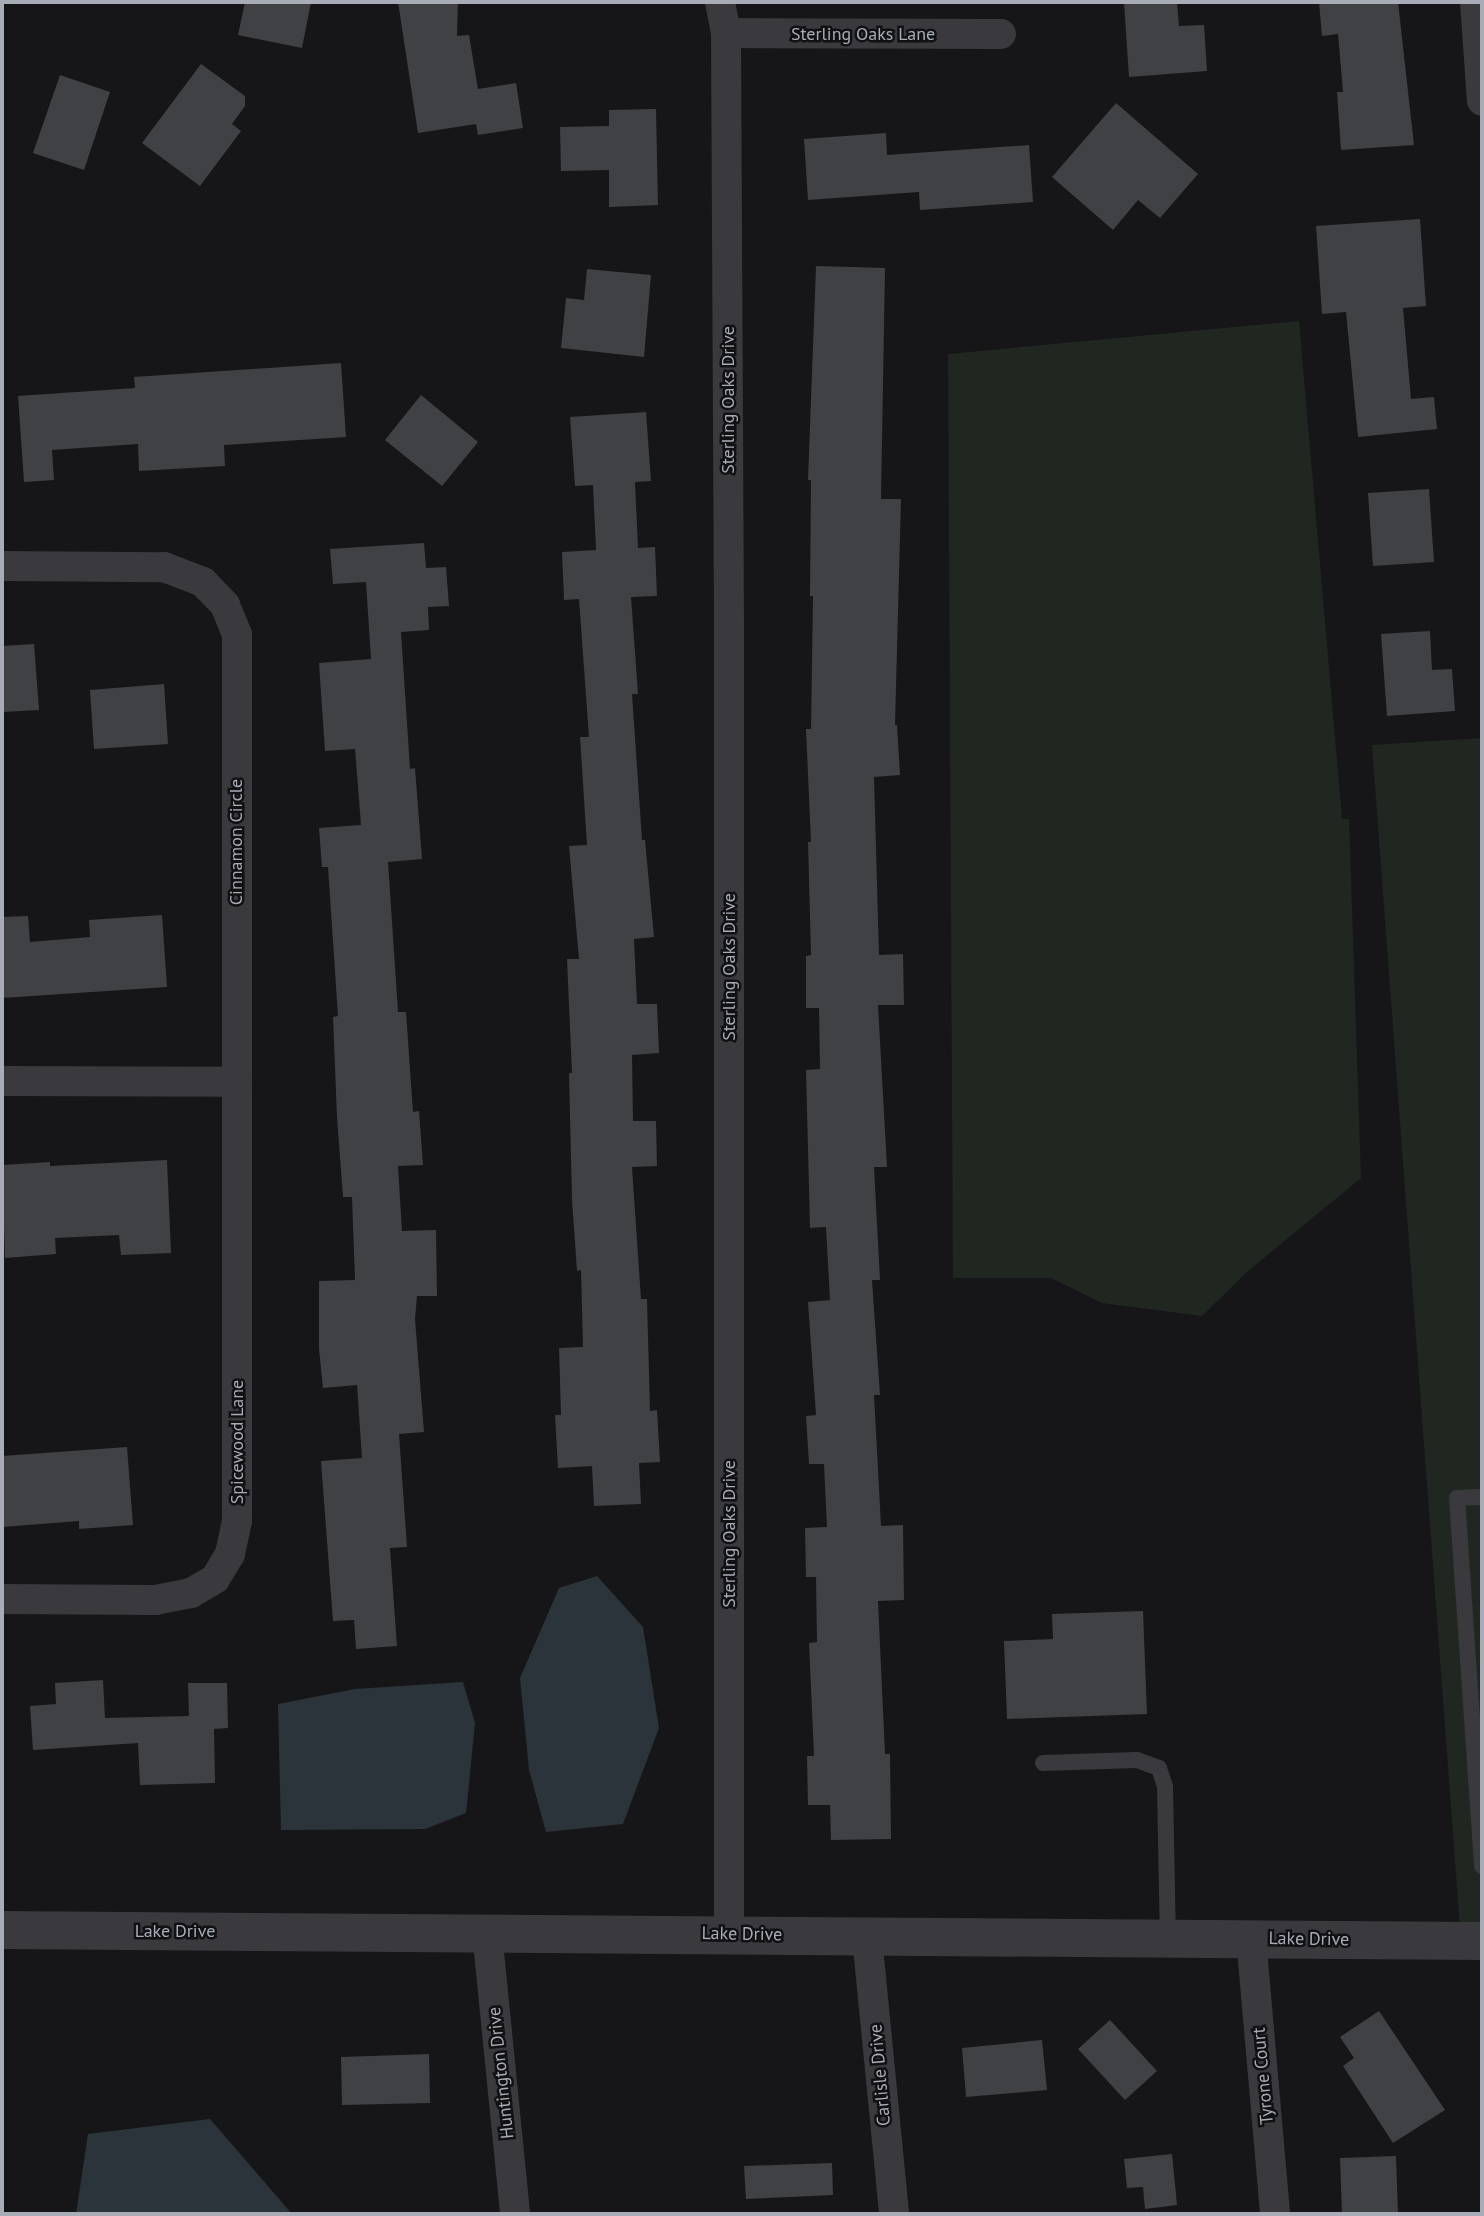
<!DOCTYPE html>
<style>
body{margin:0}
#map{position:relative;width:1484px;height:2216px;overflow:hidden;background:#161618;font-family:"PT Sans",sans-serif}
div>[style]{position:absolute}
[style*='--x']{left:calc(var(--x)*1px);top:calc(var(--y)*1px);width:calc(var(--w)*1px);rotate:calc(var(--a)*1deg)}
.green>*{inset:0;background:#202721}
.water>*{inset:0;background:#2c343b}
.building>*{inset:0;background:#404145}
.service>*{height:16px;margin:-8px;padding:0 8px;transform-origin:8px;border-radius:8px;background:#39393e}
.minor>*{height:30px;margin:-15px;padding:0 15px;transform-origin:15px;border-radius:15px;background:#39393e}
.tertiary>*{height:38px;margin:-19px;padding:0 19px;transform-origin:19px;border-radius:19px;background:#39393e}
span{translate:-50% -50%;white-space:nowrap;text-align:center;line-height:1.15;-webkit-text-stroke:5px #111113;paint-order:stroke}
.street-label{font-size:18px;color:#a8acb7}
.frame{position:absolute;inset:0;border:4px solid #a8acb7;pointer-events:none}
</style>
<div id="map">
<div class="green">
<i style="clip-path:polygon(1299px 321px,1342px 819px,1349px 819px,1361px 1178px,1248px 1271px,1202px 1316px,1102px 1303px,1051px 1278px,953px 1278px,948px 354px)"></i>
<i style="clip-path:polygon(1482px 738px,1482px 1941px,1461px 1941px,1372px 745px)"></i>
</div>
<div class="water">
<i style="clip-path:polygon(597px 1576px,643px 1627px,659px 1728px,623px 1824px,546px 1832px,529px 1770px,520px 1678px,559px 1588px)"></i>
<i style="clip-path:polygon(463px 1682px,475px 1723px,466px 1813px,425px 1829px,281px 1830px,278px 1704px,355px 1689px)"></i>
<i style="clip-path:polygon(210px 2119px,292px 2214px,76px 2214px,88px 2134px)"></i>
</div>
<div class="building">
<i style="clip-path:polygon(245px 2px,311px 2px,302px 48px,238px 35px)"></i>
<i style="clip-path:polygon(398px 2px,458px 2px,457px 36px,469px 35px,478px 89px,516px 83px,523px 128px,478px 135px,476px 124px,418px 133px)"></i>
<i style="clip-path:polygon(1124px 2px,1177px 2px,1179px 26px,1204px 25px,1207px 71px,1129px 77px)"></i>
<i style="clip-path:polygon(1319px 2px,1398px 2px,1414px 145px,1341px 150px,1337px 92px,1343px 92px,1338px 34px,1322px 36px)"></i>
<i style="clip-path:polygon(201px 64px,245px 96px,245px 106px,232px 124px,241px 131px,200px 186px,142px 143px)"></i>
<i style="clip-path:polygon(60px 75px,110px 92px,84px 170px,33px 153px)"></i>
<i style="clip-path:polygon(1116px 103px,1198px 174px,1160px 218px,1138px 200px,1113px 230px,1052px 177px)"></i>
<i style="clip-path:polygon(656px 109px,658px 205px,609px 207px,609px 170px,561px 171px,560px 127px,609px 126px,609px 110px)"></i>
<i style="clip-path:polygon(886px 133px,887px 155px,1029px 145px,1033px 202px,920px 210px,919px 192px,808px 200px,804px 139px)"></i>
<i style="clip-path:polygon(1420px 219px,1426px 306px,1403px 308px,1411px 399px,1434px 397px,1437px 429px,1358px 437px,1346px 312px,1322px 314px,1316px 226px)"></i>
<i style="clip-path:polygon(816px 266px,885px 268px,881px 499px,901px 499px,895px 725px,897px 725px,900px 775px,874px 777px,879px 955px,903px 954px,904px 1005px,878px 1005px,887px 1167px,874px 1167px,880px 1280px,872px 1280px,880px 1395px,874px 1395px,881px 1526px,903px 1525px,904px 1600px,878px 1601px,885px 1754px,890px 1754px,891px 1839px,831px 1840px,830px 1805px,808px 1805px,807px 1756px,814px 1756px,809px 1643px,817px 1642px,816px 1577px,806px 1577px,805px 1528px,827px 1527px,824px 1464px,809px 1464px,806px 1416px,816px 1415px,808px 1302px,830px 1300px,826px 1227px,810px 1228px,806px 1070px,820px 1069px,819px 1008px,806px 1008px,806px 956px,811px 955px,808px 842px,811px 842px,806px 729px,811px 729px,813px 596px,810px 596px,811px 480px,808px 480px)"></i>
<i style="clip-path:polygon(587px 269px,651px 275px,644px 357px,561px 348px,566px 298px,584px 300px)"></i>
<i style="clip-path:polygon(341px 363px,346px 437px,224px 445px,225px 466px,139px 471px,138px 444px,52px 450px,54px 480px,24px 482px,18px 396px,135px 388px,134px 377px)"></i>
<i style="clip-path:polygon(421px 395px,478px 442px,442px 486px,385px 440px)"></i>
<i style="clip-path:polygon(646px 412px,651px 481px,635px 482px,638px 548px,655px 547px,657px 596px,631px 597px,638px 694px,632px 694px,642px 840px,645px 840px,654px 937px,634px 939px,637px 1004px,657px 1004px,659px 1053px,632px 1055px,633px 1121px,656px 1121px,657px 1166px,632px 1167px,641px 1299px,647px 1299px,650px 1411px,657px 1410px,660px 1462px,639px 1463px,641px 1504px,594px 1506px,592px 1466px,558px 1468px,555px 1415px,561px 1415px,559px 1348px,583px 1347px,581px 1270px,577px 1271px,572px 1200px,569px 1073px,572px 1073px,567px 959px,579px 959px,569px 846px,587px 845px,580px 737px,589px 737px,579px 599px,564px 600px,562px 552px,596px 550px,593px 485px,575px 486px,570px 417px)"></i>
<i style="clip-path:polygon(1429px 489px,1434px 562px,1373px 566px,1368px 493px)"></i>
<i style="clip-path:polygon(424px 543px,426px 568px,446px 567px,449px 606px,428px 607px,429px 630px,401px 632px,410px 769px,415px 768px,422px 859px,388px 862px,398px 1012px,406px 1012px,413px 1112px,419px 1111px,423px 1165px,398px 1166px,402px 1231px,436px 1230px,437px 1296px,417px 1296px,415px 1319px,424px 1432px,399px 1434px,407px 1547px,390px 1548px,397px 1646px,356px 1649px,354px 1620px,333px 1621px,321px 1461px,362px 1458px,357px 1385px,323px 1388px,319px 1349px,319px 1281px,355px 1280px,352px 1197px,343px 1197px,337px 1117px,333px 1017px,338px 1016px,328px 867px,322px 867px,319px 828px,361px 825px,355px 749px,325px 751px,319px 663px,371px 659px,366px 582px,333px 584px,330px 549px)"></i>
<i style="clip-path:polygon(1430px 631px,1432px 670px,1452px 669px,1455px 711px,1387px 716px,1381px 634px)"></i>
<i style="clip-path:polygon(34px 644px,39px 710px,2px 712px,2px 646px)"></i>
<i style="clip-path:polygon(164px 684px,168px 744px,94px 749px,90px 690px)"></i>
<i style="clip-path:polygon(162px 915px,167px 987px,2px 998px,2px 917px,28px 916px,30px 942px,90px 937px,89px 920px)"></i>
<i style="clip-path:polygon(167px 1160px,171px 1253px,121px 1255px,119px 1235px,55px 1238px,56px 1254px,5px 1258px,2px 1165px,50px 1162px,50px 1166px)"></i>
<i style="clip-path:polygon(127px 1447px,133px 1525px,79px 1529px,79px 1521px,2px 1527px,2px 1456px)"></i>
<i style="clip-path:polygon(1143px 1611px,1147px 1714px,1007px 1719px,1004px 1641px,1053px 1639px,1052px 1614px)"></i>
<i style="clip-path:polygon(103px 1680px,105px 1718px,189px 1716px,188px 1683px,227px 1683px,228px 1728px,214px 1729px,215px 1783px,140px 1785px,138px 1743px,33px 1750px,30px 1706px,56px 1704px,55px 1683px)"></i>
<i style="clip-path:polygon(1379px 2011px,1445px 2110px,1393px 2143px,1343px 2066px,1354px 2058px,1340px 2037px)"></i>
<i style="clip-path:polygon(1110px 2020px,1157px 2071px,1125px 2100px,1078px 2049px)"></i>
<i style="clip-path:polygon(1042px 2040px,1047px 2090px,966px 2097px,962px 2048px)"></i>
<i style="clip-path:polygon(429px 2054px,430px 2103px,342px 2105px,341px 2057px)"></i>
<i style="clip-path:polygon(1172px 2154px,1177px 2205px,1145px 2209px,1143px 2187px,1127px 2188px,1124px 2159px)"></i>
<i style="clip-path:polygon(1396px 2156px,1398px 2214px,1342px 2214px,1340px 2158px)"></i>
<i style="clip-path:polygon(832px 2163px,833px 2195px,746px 2199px,744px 2166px)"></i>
</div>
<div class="service">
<i style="--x:1482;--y:1497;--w:25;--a:178"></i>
<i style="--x:1457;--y:1498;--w:369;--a:86.1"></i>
<i style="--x:1043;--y:1763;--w:94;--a:-1.8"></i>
<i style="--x:1137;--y:1760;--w:23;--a:20"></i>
<i style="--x:1159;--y:1768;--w:20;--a:72"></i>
<i style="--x:1165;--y:1787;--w:151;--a:88.9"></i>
</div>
<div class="minor">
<i style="--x:720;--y:2;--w:32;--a:79"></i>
<i style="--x:726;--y:33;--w:599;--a:89.71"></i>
<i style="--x:729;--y:632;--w:1302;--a:90"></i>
<i style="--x:1475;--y:2;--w:99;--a:86"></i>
<i style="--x:726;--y:33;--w:275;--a:0.2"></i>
<i style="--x:2;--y:566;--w:162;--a:0.4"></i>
<i style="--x:164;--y:567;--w:42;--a:21"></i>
<i style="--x:203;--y:582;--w:32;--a:46"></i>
<i style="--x:225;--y:605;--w:31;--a:68"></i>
<i style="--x:237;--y:634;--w:887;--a:90"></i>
<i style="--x:237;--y:1521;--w:34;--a:102"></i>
<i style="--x:230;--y:1554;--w:29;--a:121"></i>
<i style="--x:215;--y:1579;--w:28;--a:150"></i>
<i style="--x:191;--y:1593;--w:36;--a:169"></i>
<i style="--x:156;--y:1600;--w:154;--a:-179.6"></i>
<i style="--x:2;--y:1081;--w:234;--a:0.2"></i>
<i style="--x:487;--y:1932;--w:283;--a:84.3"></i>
<i style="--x:867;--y:1937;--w:278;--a:84.4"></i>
<i style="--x:1251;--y:1938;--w:277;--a:85"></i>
</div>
<div class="tertiary">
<i style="--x:2;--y:1930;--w:1480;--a:0.43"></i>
</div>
<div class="street-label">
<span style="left:863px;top:34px">Sterling Oaks Lane</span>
<span style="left:728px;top:400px;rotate:-90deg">Sterling Oaks Drive</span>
<span style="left:236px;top:842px;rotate:-90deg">Cinnamon Circle</span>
<span style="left:729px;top:967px;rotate:-90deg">Sterling Oaks Drive</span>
<span style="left:237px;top:1442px;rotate:-90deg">Spicewood Lane</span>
<span style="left:729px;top:1534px;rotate:-90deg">Sterling Oaks Drive</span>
<span style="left:175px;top:1931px">Lake Drive</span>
<span style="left:742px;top:1934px;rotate:1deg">Lake Drive</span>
<span style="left:1309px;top:1939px;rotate:1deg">Lake Drive</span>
<span style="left:501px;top:2073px;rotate:-96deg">Huntington Drive</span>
<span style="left:880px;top:2075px;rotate:-95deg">Carlisle Drive</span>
<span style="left:1263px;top:2076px;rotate:-95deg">Tyrone Court</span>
</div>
<div class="frame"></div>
</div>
